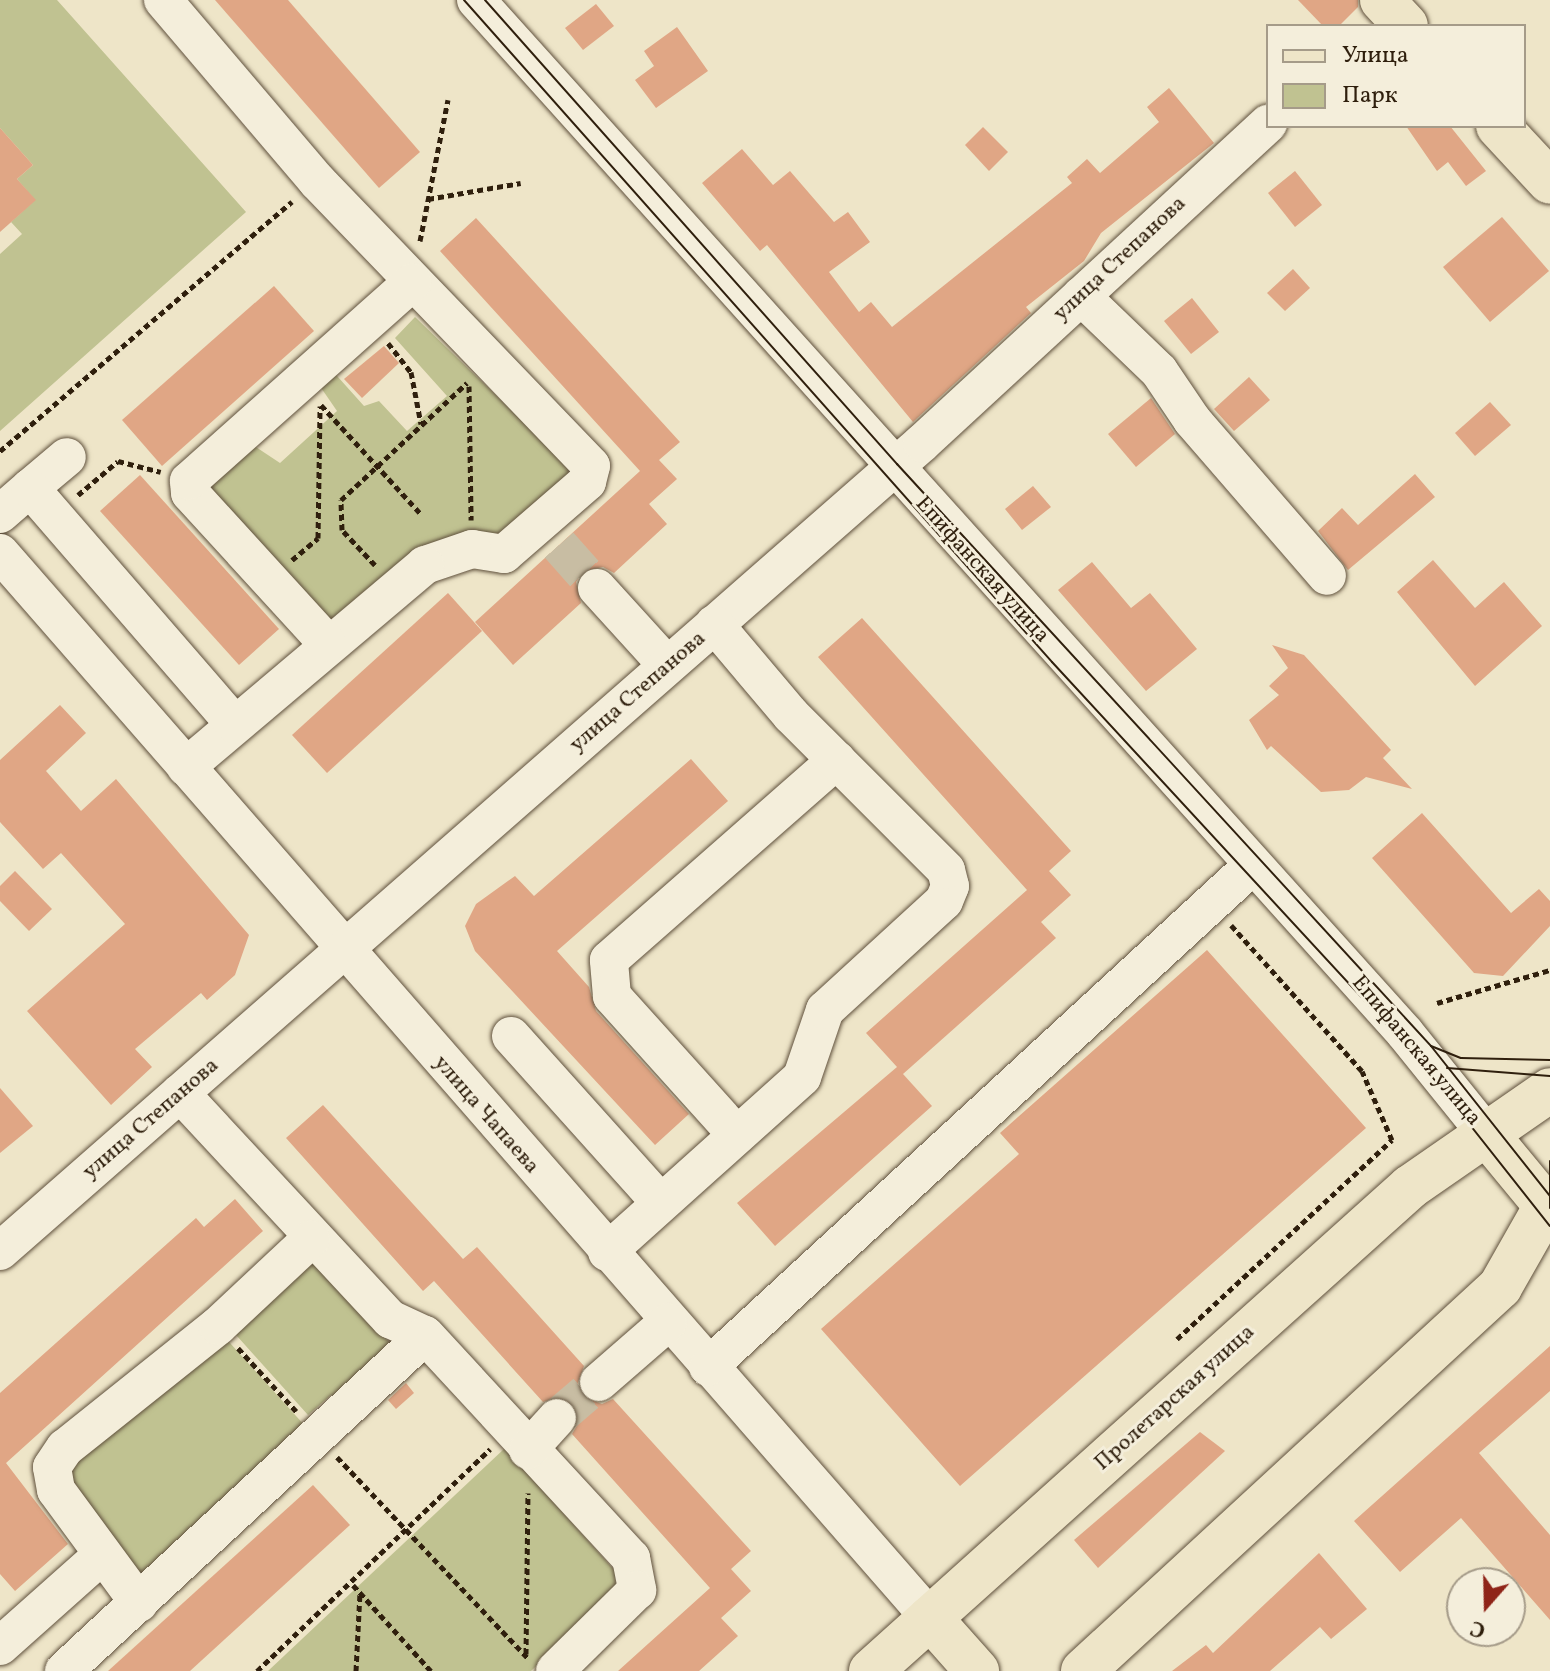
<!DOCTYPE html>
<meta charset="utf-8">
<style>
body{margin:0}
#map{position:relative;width:1550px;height:1671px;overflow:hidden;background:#eee5c8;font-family:Vollkorn,serif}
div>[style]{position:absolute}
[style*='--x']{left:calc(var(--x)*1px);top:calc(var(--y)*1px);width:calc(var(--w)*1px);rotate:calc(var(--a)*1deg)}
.green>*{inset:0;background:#c0c291}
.building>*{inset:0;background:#e0a685}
.minor-tunnel>*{height:38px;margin-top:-19px;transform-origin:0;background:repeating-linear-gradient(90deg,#c8bda3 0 38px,transparent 0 57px)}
.path>*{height:5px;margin-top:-2.5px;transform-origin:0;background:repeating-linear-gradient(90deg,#2f1f0d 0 6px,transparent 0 10px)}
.roads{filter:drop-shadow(0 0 2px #5f503c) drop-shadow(0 0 2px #5f503c)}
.minor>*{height:38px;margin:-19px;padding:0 19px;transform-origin:19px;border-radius:19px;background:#f4eedb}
.major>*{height:44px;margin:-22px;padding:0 22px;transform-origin:22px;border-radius:22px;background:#eee5c8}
.tram>*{height:2px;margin:-1px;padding:0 1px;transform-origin:1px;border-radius:1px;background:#2f1f0d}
span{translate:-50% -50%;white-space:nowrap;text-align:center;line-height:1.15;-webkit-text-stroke:6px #f4eedb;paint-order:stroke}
.street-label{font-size:22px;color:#2f1f0d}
.legend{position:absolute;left:1266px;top:24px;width:260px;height:104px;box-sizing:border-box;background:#f4eedb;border:2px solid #a59b89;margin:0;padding:10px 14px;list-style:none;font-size:24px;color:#2f1f0d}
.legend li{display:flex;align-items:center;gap:16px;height:40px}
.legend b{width:40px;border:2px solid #a59b89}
.north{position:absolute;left:1446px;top:1567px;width:80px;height:80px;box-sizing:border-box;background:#f4eedb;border:2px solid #a59b89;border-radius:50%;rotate:200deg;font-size:22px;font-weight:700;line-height:32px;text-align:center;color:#2f1f0d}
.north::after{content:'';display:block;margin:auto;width:28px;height:36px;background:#8f2418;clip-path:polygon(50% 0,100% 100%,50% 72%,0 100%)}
</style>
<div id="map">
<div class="green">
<i style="clip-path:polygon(0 0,57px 0,246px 212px,0 431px,0 254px,22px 234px,11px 222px,35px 200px,17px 179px,33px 165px,0 128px)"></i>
<i style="clip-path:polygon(415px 317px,569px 466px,567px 479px,505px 538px,349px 620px,321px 620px,206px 487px,253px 445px,280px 463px,337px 411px,315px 379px,329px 367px,364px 406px,379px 401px,407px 431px,447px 396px,395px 338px)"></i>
<i style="clip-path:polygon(308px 1256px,390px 1343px,340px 1397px,331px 1395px,308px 1415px,228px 1326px)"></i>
<i style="clip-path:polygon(221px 1333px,306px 1427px,137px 1577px,61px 1476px)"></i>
<i style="clip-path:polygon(505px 1448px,616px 1572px,615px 1592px,531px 1671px,268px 1671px)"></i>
</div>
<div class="building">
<i style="clip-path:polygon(215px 0,288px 0,420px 152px,379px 188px)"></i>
<i style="clip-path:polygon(1298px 0,1358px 0,1358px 7px,1339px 26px,1323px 26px)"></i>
<i style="clip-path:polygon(596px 4px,614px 26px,583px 50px,565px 28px)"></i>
<i style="clip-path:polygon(677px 27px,708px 71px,656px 108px,635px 80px,654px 66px,644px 51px)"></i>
<i style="clip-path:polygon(1169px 88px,1214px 143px,1101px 233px,1084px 261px,1026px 307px,1031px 313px,913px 422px,767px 245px,760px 251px,702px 183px,742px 149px,773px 185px,790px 171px,834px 222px,848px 212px,870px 242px,829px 272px,859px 312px,871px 302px,892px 327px,1072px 183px,1067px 177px,1087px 159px,1100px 173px,1159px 122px,1147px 107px)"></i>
<i style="clip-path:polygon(1406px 126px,1450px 126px,1486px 171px,1466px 186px,1448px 162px,1437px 171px)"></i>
<i style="clip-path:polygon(983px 127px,1008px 152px,989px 171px,965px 145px)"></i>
<i style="clip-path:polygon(0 128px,33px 165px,17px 179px,36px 200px,0 232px)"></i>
<i style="clip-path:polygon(1295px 171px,1322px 205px,1295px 227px,1268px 193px)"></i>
<i style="clip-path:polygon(1502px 217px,1549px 271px,1490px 322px,1443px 267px)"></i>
<i style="clip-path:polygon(476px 218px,680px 442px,659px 460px,677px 479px,649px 504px,667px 524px,614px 573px,603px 567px,583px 571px,576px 582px,581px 603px,513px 665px,475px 622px,640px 471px,440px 251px)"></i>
<i style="clip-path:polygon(1293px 269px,1310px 288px,1285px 311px,1267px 293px)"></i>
<i style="clip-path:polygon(274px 286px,314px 331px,162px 466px,122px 420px)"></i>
<i style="clip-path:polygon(1192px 298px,1219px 332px,1191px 354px,1164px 321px)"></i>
<i style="clip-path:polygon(384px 346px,399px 363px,362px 398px,344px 379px)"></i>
<i style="clip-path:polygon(1249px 377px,1270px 400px,1234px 431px,1214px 409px)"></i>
<i style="clip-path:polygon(1151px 398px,1175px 434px,1136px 467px,1108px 434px)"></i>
<i style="clip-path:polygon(1490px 402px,1511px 425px,1475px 456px,1455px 433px)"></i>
<i style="clip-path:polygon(1415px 474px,1435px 497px,1348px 570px,1318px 531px,1342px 508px,1358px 525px)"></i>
<i style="clip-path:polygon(140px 475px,279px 629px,239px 665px,100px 511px)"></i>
<i style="clip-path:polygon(1033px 486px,1051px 507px,1022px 530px,1005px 509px)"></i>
<i style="clip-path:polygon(1433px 560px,1475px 608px,1504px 582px,1542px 626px,1475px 686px,1397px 592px)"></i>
<i style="clip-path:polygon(1092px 562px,1131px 608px,1150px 593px,1197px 649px,1146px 691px,1058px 590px)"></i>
<i style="clip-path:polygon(448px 593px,482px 631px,327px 773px,292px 735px)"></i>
<i style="clip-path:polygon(862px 618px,1071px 851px,1049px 871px,1071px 895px,1041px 922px,1056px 938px,903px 1074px,932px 1106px,775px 1246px,737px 1203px,897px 1067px,866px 1033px,1027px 890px,818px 657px)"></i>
<i style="clip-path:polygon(1272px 645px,1304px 655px,1391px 750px,1383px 758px,1412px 789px,1366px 777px,1349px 790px,1321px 792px,1271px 746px,1267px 750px,1249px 720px,1279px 695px,1269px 686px,1288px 668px)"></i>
<i style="clip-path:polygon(60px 705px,86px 733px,46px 771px,81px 811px,116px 779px,249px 935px,235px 975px,207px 1000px,201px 993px,135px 1049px,152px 1067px,111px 1105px,27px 1011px,125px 924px,61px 853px,43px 869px,0 822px,0 760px)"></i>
<i style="clip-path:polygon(691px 759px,728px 801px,557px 951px,589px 987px,596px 1011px,689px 1114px,655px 1145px,475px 951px,465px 926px,476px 904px,515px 876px,534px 896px)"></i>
<i style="clip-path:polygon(1422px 813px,1511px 913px,1539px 889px,1550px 901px,1550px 926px,1503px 976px,1474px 973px,1372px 858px)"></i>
<i style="clip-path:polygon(15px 871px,52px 909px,29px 931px,0 901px,0 886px)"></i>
<i style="clip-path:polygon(1207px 950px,1366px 1128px,960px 1486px,821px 1329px,1019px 1154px,1000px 1133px)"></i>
<i style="clip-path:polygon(0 1088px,33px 1126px,0 1153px)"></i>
<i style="clip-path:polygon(323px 1105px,463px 1259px,477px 1247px,584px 1366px,577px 1385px,583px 1397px,602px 1404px,613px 1399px,751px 1551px,731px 1569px,751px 1591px,721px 1618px,738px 1636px,699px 1671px,618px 1671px,710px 1588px,572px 1434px,579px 1422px,572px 1402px,561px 1396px,543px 1402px,434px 1281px,423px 1291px,286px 1138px)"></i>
<i style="clip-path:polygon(235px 1199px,263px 1231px,6px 1463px,68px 1544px,15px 1591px,0 1574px,0 1393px,196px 1218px,204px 1227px)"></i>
<i style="clip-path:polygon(1550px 1346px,1550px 1391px,1479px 1453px,1550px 1535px,1550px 1620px,1461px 1518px,1400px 1572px,1354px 1521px)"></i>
<i style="clip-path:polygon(406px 1383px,414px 1393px,396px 1409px,388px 1400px)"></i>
<i style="clip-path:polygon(1200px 1432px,1225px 1451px,1098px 1568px,1074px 1540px)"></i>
<i style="clip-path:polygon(313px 1485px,350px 1525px,190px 1671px,108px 1671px)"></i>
<i style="clip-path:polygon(1319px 1553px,1367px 1609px,1331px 1639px,1320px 1627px,1270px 1671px,1172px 1671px,1206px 1645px,1213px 1653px)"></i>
</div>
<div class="minor-tunnel">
<i style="--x:559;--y:545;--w:57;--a:48.5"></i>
<i style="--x:557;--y:1418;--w:55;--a:-40.6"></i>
</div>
<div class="path">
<i style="--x:428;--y:199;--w:94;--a:-9.8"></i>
<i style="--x:420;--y:241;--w:144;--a:-78.8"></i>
<i style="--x:388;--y:343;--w:37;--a:52"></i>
<i style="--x:411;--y:372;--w:53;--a:79.1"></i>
<i style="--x:469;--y:386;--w:134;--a:89.1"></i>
<i style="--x:321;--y:405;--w:147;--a:47.5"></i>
<i style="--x:0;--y:451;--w:384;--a:-40.5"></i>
<i style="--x:78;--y:495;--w:52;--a:-40.4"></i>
<i style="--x:118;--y:461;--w:44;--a:14.3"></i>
<i style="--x:292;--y:560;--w:34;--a:-40"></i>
<i style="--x:318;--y:538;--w:132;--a:-89.1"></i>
<i style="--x:375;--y:565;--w:48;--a:-133.3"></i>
<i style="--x:342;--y:530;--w:30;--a:-92"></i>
<i style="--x:341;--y:500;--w:172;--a:-42.9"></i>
<i style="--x:1437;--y:1003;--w:118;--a:-16.3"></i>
<i style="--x:1177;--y:1339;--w:293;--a:-42.8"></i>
<i style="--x:1392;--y:1140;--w:75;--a:-113.5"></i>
<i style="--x:1362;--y:1071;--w:196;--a:-131.9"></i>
<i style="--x:238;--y:1348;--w:86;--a:47.4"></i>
<i style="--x:337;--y:1457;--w:279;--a:46.5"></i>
<i style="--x:353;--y:1585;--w:116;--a:47.8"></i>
<i style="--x:526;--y:1654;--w:161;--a:-89.3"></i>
<i style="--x:257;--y:1671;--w:322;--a:-43.6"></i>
<i style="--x:356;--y:1671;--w:78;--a:-87.1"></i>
</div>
<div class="roads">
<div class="minor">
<i style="--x:163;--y:0;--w:238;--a:49.6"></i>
<i style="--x:317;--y:181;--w:395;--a:46.1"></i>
<i style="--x:591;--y:466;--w:16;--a:104"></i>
<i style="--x:587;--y:482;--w:110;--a:139.1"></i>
<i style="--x:504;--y:554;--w:32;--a:-171"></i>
<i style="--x:472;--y:549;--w:50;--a:161.2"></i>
<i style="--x:425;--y:565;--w:313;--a:139.8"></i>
<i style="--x:476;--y:0;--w:1389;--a:48.03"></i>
<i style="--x:1405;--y:1033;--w:134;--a:51.1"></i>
<i style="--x:1081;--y:296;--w:108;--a:43.9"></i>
<i style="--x:1159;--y:371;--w:59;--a:56"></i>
<i style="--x:1192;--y:420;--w:206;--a:49.1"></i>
<i style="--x:30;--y:488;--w:48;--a:-40"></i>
<i style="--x:0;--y:514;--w:40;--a:-41"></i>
<i style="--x:30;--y:488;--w:313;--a:49.1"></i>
<i style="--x:0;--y:553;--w:1414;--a:48.87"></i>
<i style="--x:597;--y:588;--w:104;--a:47.7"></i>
<i style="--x:327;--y:643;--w:203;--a:-132.4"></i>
<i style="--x:190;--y:493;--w:12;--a:-95"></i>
<i style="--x:189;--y:481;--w:299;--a:-41.7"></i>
<i style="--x:511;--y:1036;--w:224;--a:48.1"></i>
<i style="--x:180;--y:1093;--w:309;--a:47.1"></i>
<i style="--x:390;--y:1319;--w:38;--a:25"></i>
<i style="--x:425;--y:1335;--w:304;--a:47.3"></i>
<i style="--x:631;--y:1558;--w:33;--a:79"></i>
<i style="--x:637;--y:1590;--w:115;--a:135.4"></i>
<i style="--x:737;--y:1135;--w:187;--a:-132"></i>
<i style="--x:612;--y:996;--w:36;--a:-95"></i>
<i style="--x:609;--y:960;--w:303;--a:-41.3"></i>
<i style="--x:0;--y:1251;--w:1226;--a:-41.23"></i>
<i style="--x:922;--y:443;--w:471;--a:-42.7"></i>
<i style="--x:607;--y:1252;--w:262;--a:-41.9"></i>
<i style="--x:802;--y:1077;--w:71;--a:-71.1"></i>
<i style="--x:825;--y:1010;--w:161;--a:-42.5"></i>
<i style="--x:944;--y:901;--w:16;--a:-68"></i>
<i style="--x:950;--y:886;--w:16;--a:-104"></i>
<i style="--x:946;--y:870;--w:219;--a:-135"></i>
<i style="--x:791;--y:715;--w:119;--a:-130.2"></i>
<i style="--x:708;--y:1367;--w:740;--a:-42.64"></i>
<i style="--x:599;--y:1382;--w:91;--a:-41"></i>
<i style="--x:528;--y:1450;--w:43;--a:-47.8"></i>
<i style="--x:139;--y:1603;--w:140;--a:-126.3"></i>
<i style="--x:56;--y:1490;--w:23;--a:-100"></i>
<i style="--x:52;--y:1467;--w:23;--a:-56"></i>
<i style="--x:65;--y:1448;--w:196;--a:-38.6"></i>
<i style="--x:218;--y:1326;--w:127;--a:-43.1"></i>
<i style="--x:0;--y:1646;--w:134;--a:-41.7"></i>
<i style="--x:64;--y:1671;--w:493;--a:-42.9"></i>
</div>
<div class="major">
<i style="--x:1382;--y:0;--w:35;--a:47"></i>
<i style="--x:1498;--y:126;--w:76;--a:47.1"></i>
<i style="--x:1489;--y:1137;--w:96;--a:50.5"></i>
<i style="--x:930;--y:1618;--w:71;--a:48.4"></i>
<i style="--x:871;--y:1671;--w:724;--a:-41.92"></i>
<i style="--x:1410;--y:1187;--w:170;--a:-34.7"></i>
<i style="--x:1083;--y:1671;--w:567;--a:-42.64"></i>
<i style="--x:1500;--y:1287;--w:101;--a:-60.4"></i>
</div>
</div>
<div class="tram">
<i style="--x:464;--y:0;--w:885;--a:48.39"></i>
<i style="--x:1052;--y:662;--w:534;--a:47.28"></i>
<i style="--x:1414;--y:1054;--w:219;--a:51.7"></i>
<i style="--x:485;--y:0;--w:621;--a:48.4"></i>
<i style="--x:897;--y:464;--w:790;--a:47.46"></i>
<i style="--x:1431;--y:1046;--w:191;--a:51.6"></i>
<i style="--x:1431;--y:1046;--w:32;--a:22"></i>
<i style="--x:1461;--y:1058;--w:89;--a:1.3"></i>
<i style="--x:1447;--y:1068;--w:103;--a:4.4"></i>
<i style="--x:1550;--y:1161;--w:47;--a:90"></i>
</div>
<div class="street-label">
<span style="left:1120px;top:259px;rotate:-43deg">улица Степанова</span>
<span style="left:982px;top:570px;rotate:48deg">Епифанская улица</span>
<span style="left:638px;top:692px;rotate:-41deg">улица Степанова</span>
<span style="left:1416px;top:1051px;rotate:50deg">Епифанская улица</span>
<span style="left:486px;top:1115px;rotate:49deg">улица Чапаева</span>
<span style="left:151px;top:1119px;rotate:-41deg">улица Степанова</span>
<span style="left:1175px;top:1398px;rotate:-42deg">Пролетарская улица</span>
</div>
<ul class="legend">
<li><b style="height:10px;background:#eee5c8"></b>Улица</li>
<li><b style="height:22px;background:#c0c291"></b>Парк</li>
</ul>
<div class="north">С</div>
</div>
